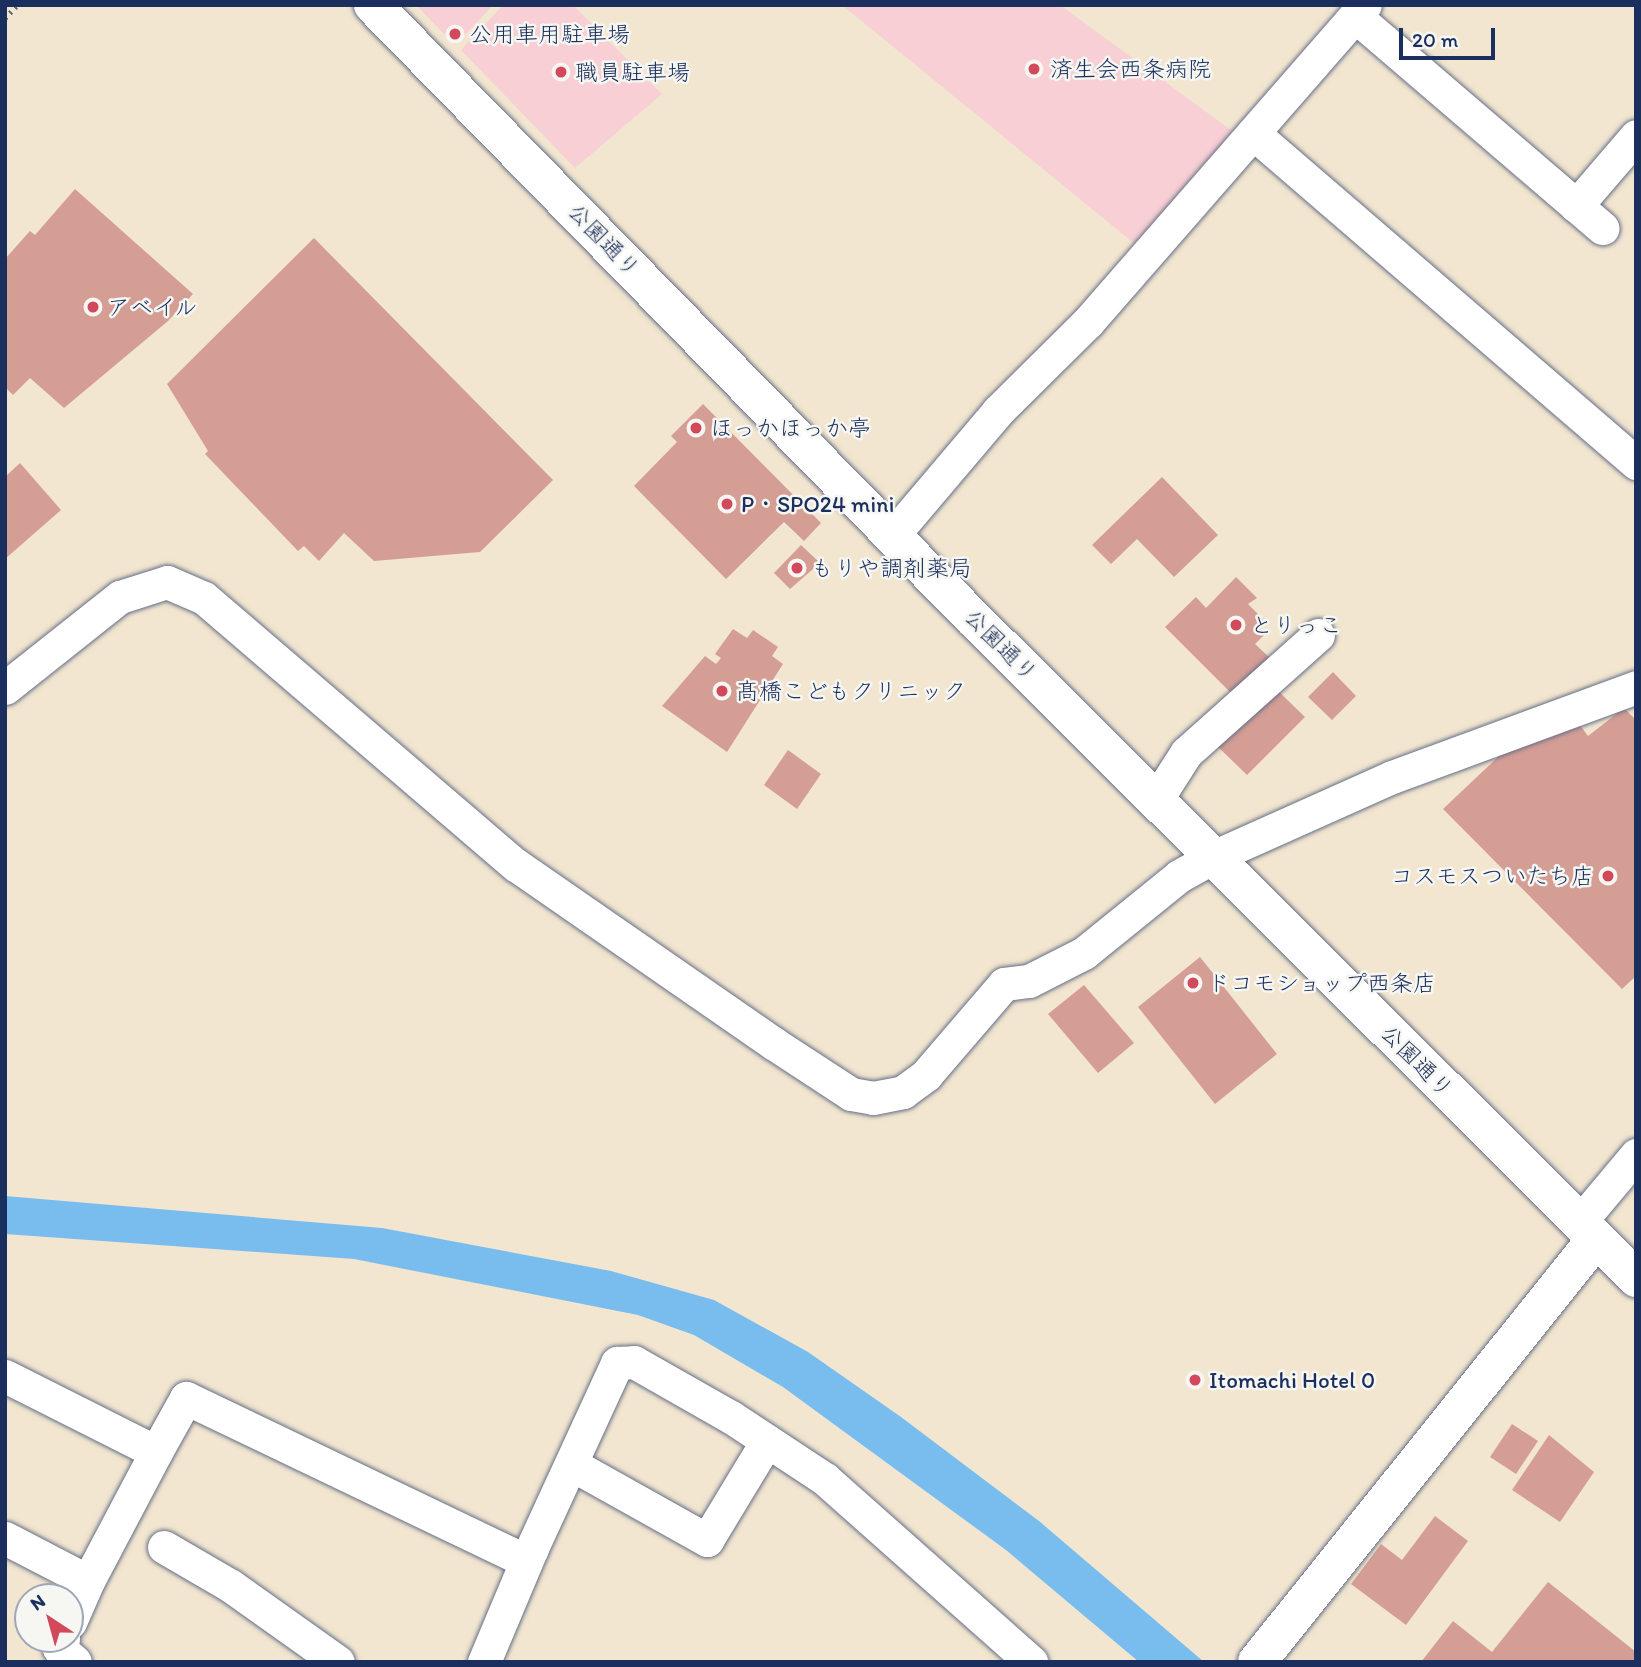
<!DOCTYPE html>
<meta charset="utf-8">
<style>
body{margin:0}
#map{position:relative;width:1641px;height:1667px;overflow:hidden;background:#f2e6d0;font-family:Itim,"Klee One",sans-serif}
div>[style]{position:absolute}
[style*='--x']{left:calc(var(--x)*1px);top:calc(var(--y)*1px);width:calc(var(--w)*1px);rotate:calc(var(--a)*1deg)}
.built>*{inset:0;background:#f7cfd4}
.water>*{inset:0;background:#79bdef}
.building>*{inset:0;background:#d59e95}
.path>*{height:4.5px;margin-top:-2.25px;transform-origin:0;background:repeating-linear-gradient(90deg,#666f86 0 2px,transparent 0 7px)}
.roads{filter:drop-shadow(0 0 2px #666f86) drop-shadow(0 0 2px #666f86)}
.minor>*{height:33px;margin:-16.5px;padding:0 16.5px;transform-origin:16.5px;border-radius:16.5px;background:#fff}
.tertiary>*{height:38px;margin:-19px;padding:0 19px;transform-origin:19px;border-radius:19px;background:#fff}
.dots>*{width:19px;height:19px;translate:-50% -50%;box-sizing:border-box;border:4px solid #f6f6f2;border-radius:50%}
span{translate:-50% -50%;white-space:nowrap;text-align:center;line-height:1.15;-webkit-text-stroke:5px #f6f6f2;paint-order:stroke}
.poi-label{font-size:23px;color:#1b2f5e}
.left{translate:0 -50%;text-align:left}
.right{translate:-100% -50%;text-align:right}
.street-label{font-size:23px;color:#1b2f5e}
.frame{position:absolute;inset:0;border:7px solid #1b2f5e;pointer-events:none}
.north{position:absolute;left:14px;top:1583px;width:70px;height:70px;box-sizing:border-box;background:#f6f6f2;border:2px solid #9ea6b7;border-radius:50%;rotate:324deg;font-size:19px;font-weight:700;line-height:28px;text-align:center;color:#1b2f5e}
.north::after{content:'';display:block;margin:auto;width:24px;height:32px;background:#d1495b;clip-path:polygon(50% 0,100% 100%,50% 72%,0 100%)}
.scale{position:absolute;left:1399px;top:28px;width:96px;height:32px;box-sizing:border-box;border:4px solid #1b2f5e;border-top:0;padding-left:9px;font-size:21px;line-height:24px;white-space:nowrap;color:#1b2f5e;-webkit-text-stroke:5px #f6f6f2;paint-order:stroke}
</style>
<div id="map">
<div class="built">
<i style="clip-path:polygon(416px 5px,493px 5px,455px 45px)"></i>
<i style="clip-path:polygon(503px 5px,573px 5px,662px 94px,575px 168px,461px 50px)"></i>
<i style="clip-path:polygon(842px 5px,1060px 5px,1235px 133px,1135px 244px)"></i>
</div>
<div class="water">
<i style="clip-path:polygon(5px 1196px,382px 1228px,611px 1271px,714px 1300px,808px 1352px,901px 1417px,1039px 1521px,1204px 1662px,1139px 1662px,1006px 1550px,783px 1387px,694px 1335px,638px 1315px,354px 1259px,5px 1234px)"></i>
</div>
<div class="building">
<i style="clip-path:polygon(75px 189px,193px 294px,168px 321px,64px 408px,30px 378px,13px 395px,5px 387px,5px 259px,30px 231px,35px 235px)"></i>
<i style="clip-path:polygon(314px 238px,553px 480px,480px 552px,374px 561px,344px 533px,319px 561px,304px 546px,298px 551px,205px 454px,208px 451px,167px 384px)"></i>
<i style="clip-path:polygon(703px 404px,821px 523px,804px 541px,784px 522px,726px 579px,634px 486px,677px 442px,671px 436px)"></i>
<i style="clip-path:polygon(20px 463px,61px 510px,5px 559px,5px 477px)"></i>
<i style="clip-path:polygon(1162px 477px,1218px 535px,1174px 577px,1137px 539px,1111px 564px,1092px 545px)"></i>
<i style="clip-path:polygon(801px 545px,820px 563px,790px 589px,774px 573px)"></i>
<i style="clip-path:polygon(1236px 577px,1257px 598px,1248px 604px,1263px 619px,1257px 625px,1265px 634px,1255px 644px,1269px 657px,1232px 694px,1165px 627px,1196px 597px,1206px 608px)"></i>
<i style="clip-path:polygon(733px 629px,747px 638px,753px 630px,778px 647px,772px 656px,783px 664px,727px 752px,662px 706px,705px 656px,716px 664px,721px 658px,715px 654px)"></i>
<i style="clip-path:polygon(1333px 672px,1356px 696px,1332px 720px,1308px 697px)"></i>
<i style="clip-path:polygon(1272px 685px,1305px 717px,1247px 775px,1214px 743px)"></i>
<i style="clip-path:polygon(1624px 708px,1636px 720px,1636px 976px,1622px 989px,1443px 809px,1499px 756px,1580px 725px,1588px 736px)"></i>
<i style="clip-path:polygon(788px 750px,821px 774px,797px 809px,764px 785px)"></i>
<i style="clip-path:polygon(1200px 957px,1277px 1054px,1215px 1104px,1138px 1007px)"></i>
<i style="clip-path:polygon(1084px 985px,1134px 1043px,1098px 1073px,1048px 1014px)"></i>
<i style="clip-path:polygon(1512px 1424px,1538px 1441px,1516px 1474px,1490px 1457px)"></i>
<i style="clip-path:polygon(1549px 1435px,1594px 1472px,1560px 1522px,1512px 1490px)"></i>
<i style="clip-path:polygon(1435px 1516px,1468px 1541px,1406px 1625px,1351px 1584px,1381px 1544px,1402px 1560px)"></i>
<i style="clip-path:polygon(1548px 1582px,1636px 1652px,1636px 1662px,1421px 1662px,1453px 1621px,1492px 1652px)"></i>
</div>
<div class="path">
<i style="--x:5;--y:18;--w:18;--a:-47"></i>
</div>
<div class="roads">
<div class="minor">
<i style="--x:1355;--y:16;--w:326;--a:40.6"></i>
<i style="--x:1253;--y:133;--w:506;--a:40.75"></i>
<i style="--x:1576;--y:206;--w:92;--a:-49.4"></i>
<i style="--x:893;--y:535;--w:162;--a:-49.7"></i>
<i style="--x:998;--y:411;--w:127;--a:-44.7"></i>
<i style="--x:1088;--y:322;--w:421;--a:-48.9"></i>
<i style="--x:5;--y:688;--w:147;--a:-38.4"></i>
<i style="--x:120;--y:597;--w:49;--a:-17.7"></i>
<i style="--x:167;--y:582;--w:40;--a:23.4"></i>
<i style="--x:204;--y:598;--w:411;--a:40.6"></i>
<i style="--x:516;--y:865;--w:313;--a:34.7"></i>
<i style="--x:773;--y:1043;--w:93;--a:33.2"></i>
<i style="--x:851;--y:1094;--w:22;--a:10"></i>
<i style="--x:873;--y:1098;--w:31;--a:-11"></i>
<i style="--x:903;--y:1092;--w:29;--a:-36"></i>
<i style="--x:926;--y:1075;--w:120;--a:-49.4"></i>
<i style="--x:1004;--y:984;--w:25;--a:-7"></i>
<i style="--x:1029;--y:981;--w:62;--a:-27"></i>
<i style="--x:1084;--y:953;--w:122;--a:-39"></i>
<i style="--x:1179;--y:876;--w:39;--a:-29"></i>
<i style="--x:1213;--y:857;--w:196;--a:-24.1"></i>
<i style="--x:1392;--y:777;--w:260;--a:-20.2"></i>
<i style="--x:1156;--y:800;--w:56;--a:-57.4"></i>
<i style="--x:1186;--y:753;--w:177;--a:-41.8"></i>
<i style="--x:1579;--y:1223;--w:89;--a:-50"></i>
<i style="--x:5;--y:1376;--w:169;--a:26.7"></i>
<i style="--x:156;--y:1452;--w:62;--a:-60.9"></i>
<i style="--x:186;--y:1398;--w:370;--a:25.6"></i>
<i style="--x:520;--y:1558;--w:14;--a:-36"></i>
<i style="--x:531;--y:1550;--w:206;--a:-65.3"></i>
<i style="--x:617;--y:1363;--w:17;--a:-3"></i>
<i style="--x:634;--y:1362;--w:112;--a:29.6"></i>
<i style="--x:731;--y:1417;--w:113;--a:33.4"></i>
<i style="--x:825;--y:1479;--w:276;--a:41.6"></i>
<i style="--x:571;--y:1464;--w:156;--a:29.2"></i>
<i style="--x:707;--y:1540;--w:116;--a:-58.8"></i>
<i style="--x:5;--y:1538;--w:93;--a:27.4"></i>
<i style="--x:88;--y:1581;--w:146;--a:-62.2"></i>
<i style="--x:164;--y:1547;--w:78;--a:30.2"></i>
<i style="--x:231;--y:1586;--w:131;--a:35.4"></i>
<i style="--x:70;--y:1622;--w:45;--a:-66.3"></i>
<i style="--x:63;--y:1639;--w:10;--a:114"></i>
<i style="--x:59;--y:1648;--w:21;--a:41"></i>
<i style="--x:484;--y:1662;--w:121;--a:-67.2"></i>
</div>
<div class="tertiary">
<i style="--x:373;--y:5;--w:856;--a:45.62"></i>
<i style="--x:972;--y:617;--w:937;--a:44.87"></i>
<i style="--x:1257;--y:1662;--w:542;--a:-51.29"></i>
</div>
</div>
<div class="dots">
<i style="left:455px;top:34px;background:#d1495b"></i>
<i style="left:1034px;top:69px;background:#d1495b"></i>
<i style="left:561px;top:72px;background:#d1495b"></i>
<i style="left:93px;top:307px;background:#d1495b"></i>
<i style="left:696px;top:428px;background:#d1495b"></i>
<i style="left:727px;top:504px;background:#d1495b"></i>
<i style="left:797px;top:568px;background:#d1495b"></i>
<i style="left:1236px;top:625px;background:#d1495b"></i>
<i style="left:722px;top:691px;background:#d1495b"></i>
<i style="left:1608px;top:876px;background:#d1495b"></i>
<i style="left:1193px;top:983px;background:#d1495b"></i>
<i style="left:1195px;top:1380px;background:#d1495b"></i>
</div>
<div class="poi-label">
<span class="left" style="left:469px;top:34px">公用車用駐車場</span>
<span class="left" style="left:1050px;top:69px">済生会西条病院</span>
<span class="left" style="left:575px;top:72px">職員駐車場</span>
<span class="left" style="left:107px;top:307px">アベイル</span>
<span class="left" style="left:710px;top:428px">ほっかほっか亭</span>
<span class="left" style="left:741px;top:504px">P・SPO24 mini</span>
<span class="left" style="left:811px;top:568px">もりや調剤薬局</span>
<span class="left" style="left:1250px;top:625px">とりっこ</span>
<span class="left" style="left:736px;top:691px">髙橋こどもクリニック</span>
<span class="right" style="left:1594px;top:876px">コスモスついたち店</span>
<span class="left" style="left:1207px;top:983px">ドコモショップ西条店</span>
<span class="left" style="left:1209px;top:1380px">Itomachi Hotel 0</span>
</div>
<div class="street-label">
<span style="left:604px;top:240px;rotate:46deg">公園通り</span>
<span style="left:1001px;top:645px;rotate:45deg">公園通り</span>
<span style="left:1417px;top:1061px;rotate:45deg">公園通り</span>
</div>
<div class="frame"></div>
<div class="north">N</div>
<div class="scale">20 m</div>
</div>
